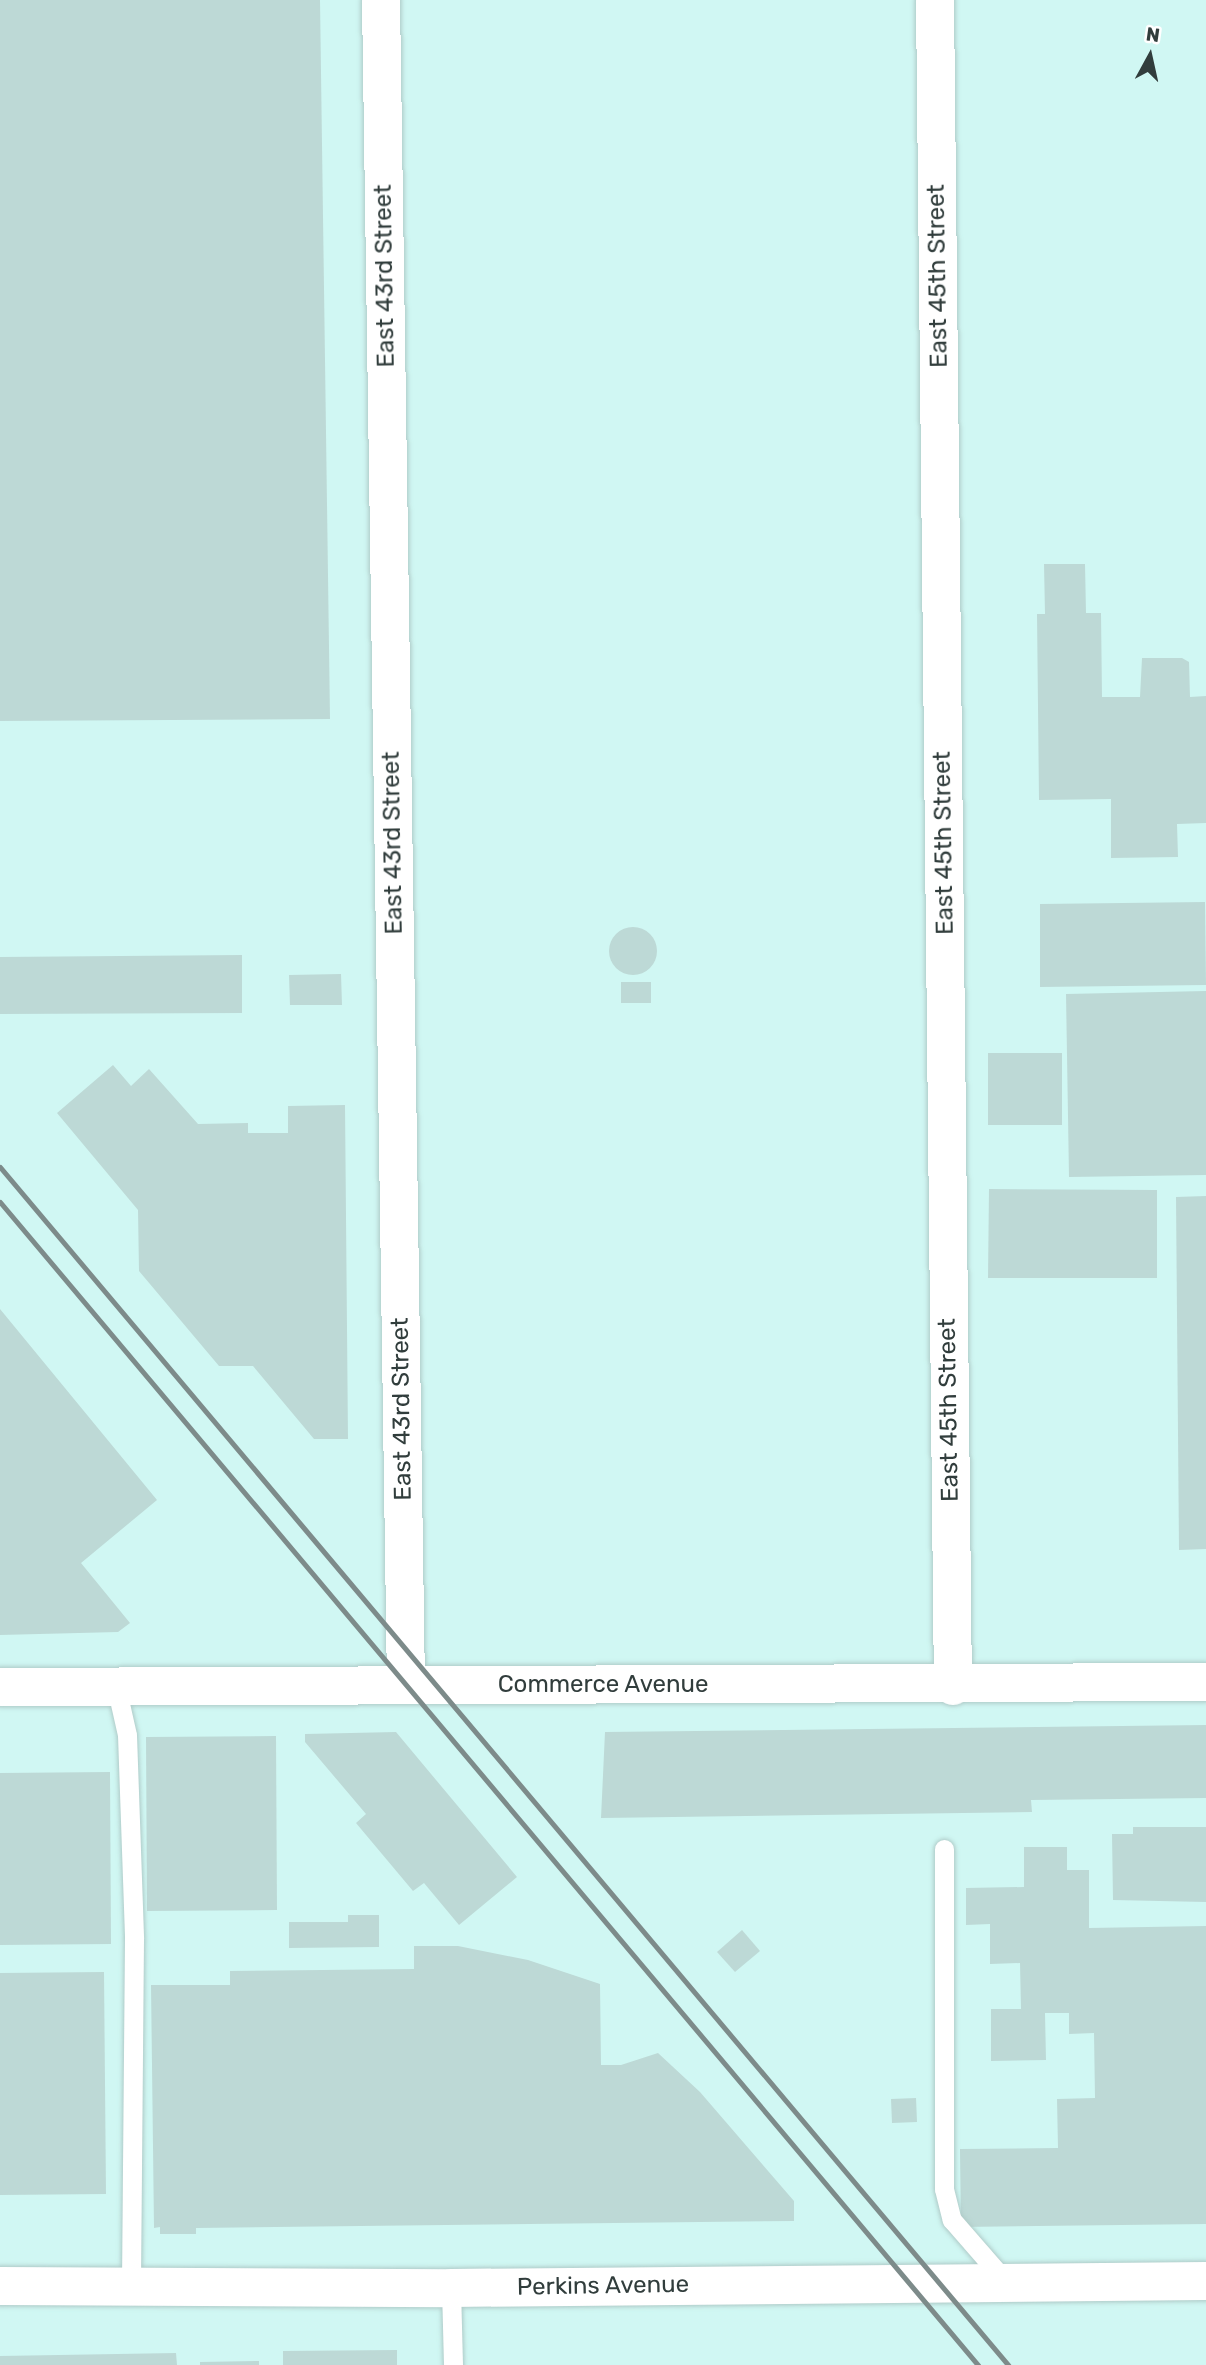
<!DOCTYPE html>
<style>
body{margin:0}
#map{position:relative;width:1206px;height:2365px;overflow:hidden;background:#edfefc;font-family:Rubik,sans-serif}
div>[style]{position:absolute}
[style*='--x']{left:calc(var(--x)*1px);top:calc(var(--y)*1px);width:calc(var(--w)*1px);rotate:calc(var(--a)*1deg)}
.built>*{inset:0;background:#d0f7f3}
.building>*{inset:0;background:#bdd9d6}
.round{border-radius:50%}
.roads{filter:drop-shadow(0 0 2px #afcbc8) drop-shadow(0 0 2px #afcbc8)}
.service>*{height:19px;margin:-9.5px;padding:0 9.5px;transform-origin:9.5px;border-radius:9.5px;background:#fff}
.minor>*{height:38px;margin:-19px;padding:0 19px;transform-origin:19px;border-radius:19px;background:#fff}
.rail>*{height:5px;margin:-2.5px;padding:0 2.5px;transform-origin:2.5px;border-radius:2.5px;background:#7d8b8a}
span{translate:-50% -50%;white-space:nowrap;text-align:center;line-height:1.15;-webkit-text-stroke:7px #fff;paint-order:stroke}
.street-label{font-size:24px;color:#313d3c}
.north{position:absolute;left:1115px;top:21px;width:70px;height:70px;-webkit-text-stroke:5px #fff;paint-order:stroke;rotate:8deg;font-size:19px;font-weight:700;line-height:28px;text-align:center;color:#313d3c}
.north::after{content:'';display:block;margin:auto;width:24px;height:32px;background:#313d3c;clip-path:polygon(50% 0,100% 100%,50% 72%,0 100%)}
</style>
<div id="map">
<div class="built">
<i style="clip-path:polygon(0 0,1206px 0,1206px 2365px,0 2365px)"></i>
</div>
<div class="building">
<i style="clip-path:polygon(0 0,320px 0,330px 719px,0 721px)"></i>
<i style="clip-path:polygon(1044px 564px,1085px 564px,1086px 613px,1101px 613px,1102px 697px,1140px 697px,1142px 658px,1182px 658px,1189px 662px,1190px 697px,1206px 696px,1206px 823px,1177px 824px,1178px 857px,1111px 858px,1111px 799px,1039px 800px,1037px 614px,1045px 614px)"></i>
<i style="clip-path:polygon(1205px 902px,1206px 985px,1040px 987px,1040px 904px)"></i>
<i class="round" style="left:609px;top:927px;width:48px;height:48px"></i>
<i style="clip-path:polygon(242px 955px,242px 1013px,0 1014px,0 957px)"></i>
<i style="clip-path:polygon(341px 974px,342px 1005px,290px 1005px,289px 975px)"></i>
<i style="clip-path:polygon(621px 982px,651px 982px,651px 1003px,621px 1003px)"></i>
<i style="clip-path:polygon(1206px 991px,1206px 1175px,1069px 1177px,1066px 994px)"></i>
<i style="clip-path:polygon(988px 1053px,1062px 1053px,1062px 1125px,988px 1125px)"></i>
<i style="clip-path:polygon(113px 1065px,131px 1086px,149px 1069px,198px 1124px,248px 1123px,248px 1133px,288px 1133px,288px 1106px,345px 1105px,348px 1439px,314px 1439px,253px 1366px,219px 1366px,139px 1271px,138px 1210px,57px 1113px)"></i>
<i style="clip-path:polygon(989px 1189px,1157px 1190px,1157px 1278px,988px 1278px)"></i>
<i style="clip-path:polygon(1206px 1196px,1206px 1549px,1179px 1550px,1176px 1197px)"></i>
<i style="clip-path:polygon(0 1309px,157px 1500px,81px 1563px,130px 1623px,118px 1632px,0 1635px)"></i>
<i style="clip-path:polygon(1206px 1725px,1206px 1798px,1031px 1800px,1032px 1812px,601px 1818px,605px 1732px)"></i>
<i style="clip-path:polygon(396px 1732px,517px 1877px,459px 1925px,424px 1883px,413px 1891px,356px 1823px,366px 1814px,305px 1742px,305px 1734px)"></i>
<i style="clip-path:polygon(276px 1736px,277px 1910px,147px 1911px,146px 1737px)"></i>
<i style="clip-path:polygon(110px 1772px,111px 1944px,0 1945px,0 1773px)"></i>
<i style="clip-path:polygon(1133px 1827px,1206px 1827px,1206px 1902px,1113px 1900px,1112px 1834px,1133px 1834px)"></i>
<i style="clip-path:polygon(1024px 1847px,1067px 1847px,1067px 1870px,1089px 1870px,1089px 1928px,1206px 1926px,1206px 2224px,961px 2227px,960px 2149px,1058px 2148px,1057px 2099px,1095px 2098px,1094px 2033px,1069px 2034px,1069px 2013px,1045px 2013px,1046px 2060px,991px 2061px,991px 2009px,1021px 2009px,1020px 1963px,990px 1964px,990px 1924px,966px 1925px,966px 1888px,1024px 1887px)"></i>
<i style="clip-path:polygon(348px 1915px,379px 1915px,379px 1947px,289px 1948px,289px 1922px,348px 1922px)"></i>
<i style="clip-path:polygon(742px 1930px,760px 1951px,735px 1972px,717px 1952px)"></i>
<i style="clip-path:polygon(414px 1946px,458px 1946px,528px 1960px,600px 1984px,601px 2065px,621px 2065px,658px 2053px,700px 2092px,794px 2201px,794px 2221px,196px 2228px,196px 2234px,160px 2234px,160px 2227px,154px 2228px,151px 1985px,230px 1985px,230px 1971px,414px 1969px)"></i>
<i style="clip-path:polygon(104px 1972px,106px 2194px,0 2195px,0 1973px)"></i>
<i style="clip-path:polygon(916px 2098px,917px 2122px,892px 2123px,891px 2099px)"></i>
<i style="clip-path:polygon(397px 2350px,397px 2365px,283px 2365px,283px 2351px)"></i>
<i style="clip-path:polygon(176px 2353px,177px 2365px,0 2365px,0 2356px)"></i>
<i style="clip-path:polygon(259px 2361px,259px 2365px,200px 2365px,200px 2362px)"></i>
</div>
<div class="roads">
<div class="service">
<i style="--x:116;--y:1686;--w:50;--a:77.3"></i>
<i style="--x:127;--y:1735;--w:204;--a:88"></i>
<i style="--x:134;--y:1939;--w:346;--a:90.5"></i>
<i style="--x:944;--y:1849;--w:340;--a:90"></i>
<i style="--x:944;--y:2189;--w:32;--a:76"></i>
<i style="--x:952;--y:2220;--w:82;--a:48.9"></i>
<i style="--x:451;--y:2288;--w:77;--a:88.5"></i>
</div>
<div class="minor">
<i style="--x:381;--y:0;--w:1685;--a:89.15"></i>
<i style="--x:935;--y:0;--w:1686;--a:89.39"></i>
<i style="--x:0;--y:1687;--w:1206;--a:-0.24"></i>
<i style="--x:0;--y:2286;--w:451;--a:0.3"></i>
<i style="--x:451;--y:2288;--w:755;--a:-0.53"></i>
</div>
</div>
<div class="rail">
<i style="--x:0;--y:1167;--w:1566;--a:49.92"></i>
<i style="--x:0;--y:1202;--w:1520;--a:49.94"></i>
</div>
<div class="street-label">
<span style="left:385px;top:276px;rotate:-91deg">East 43rd Street</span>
<span style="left:938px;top:276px;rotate:-91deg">East 45th Street</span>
<span style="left:393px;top:843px;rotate:-91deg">East 43rd Street</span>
<span style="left:944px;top:843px;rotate:-91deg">East 45th Street</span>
<span style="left:402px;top:1409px;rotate:-91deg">East 43rd Street</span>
<span style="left:949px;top:1410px;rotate:-91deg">East 45th Street</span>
<span style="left:603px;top:1685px">Commerce Avenue</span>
<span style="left:603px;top:2286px;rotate:-1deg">Perkins Avenue</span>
</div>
<div class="north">N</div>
</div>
